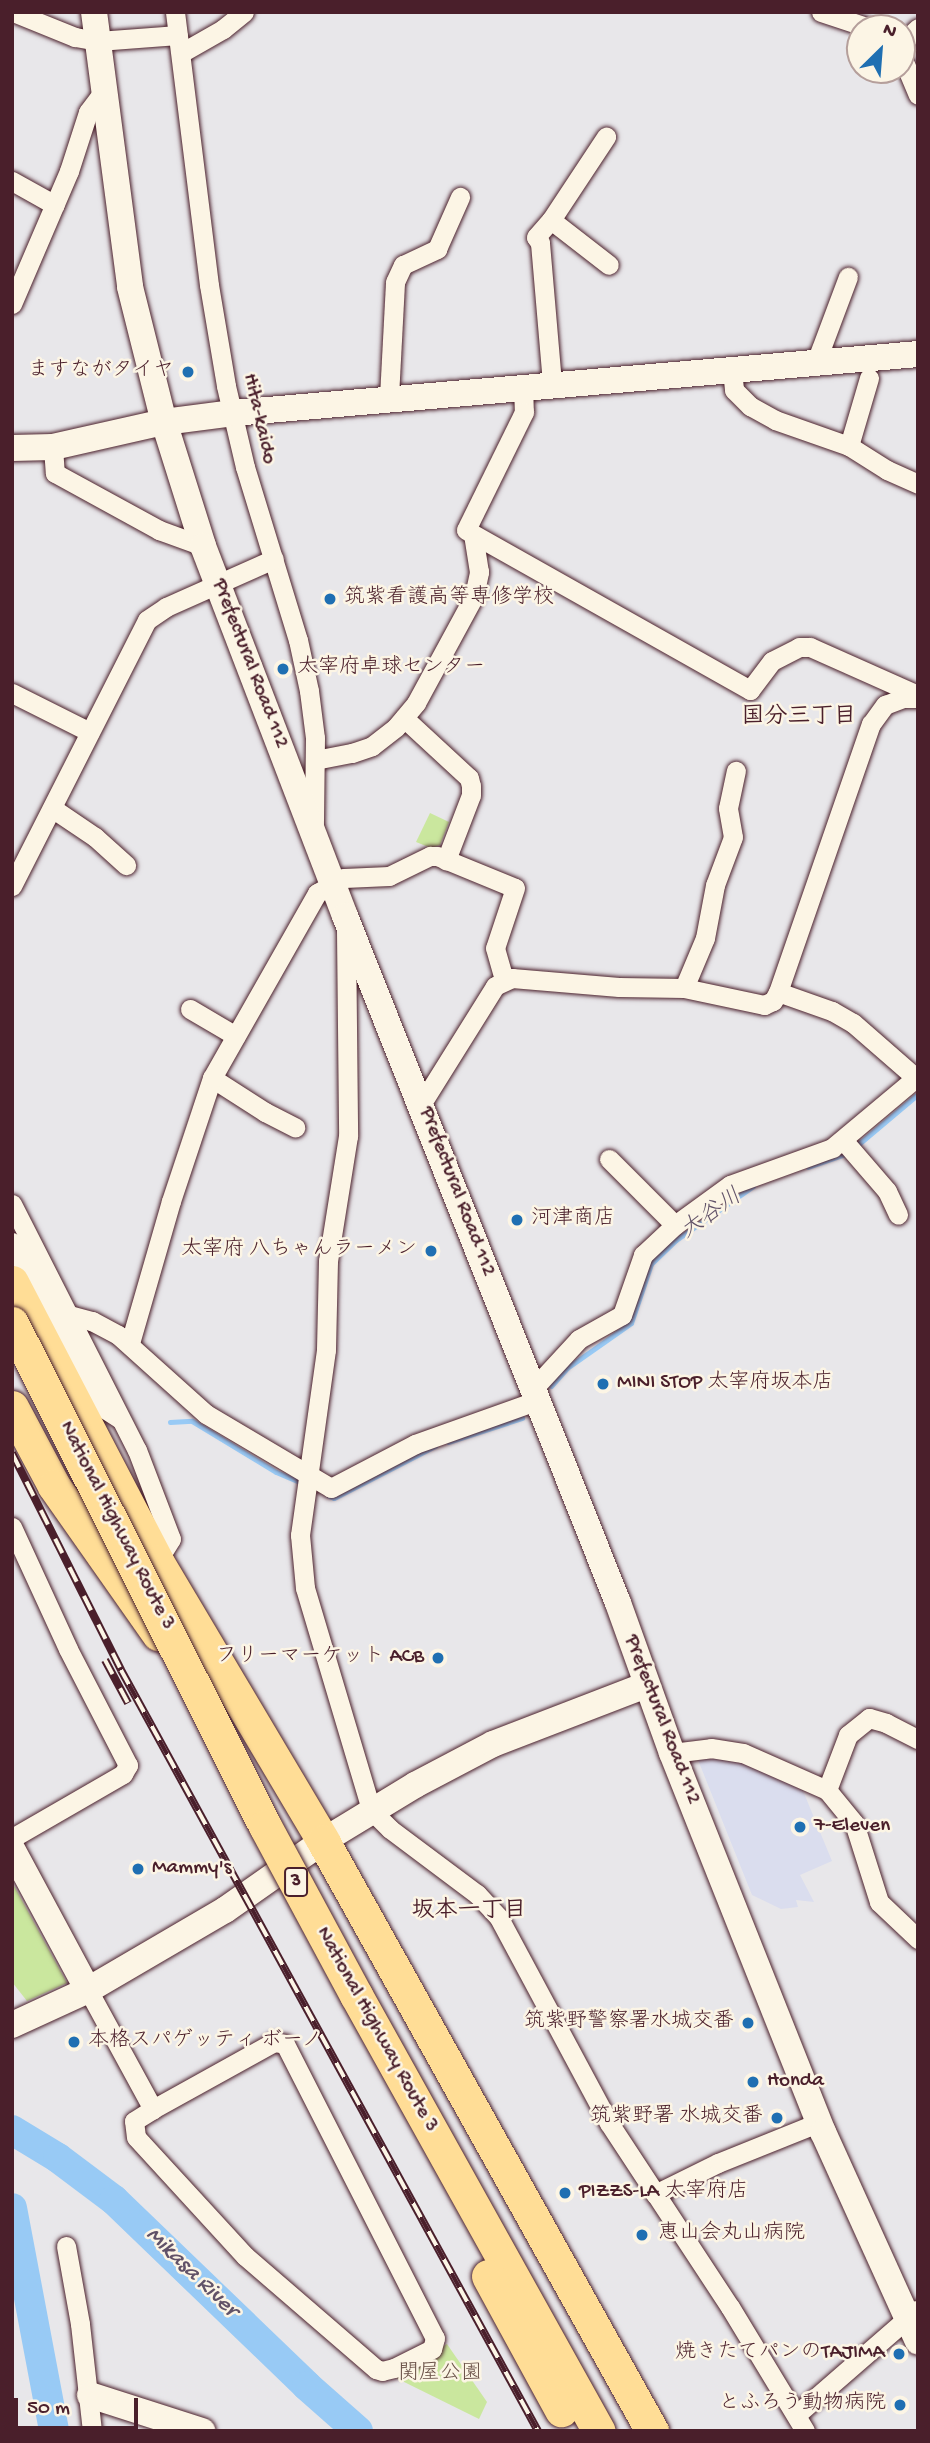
<!DOCTYPE html>
<meta charset="utf-8">
<style>
body{margin:0}
#map{position:relative;width:930px;height:2443px;overflow:hidden;background:#e8e7ea;font-family:"Gochi Hand","Klee One",sans-serif}
div>[style]{position:absolute}
[style*='--x']{left:calc(var(--x)*1px);top:calc(var(--y)*1px);width:calc(var(--w)*1px);rotate:calc(var(--a)*1deg)}
.built>*{inset:0;background:#daddee}
.green>*{inset:0;background:#cae79e}
.stream>*{height:5px;margin:-2.5px;padding:0 2.5px;transform-origin:2.5px;border-radius:2.5px;background:#98caf5}
.river>*{height:30px;margin:-15px;padding:0 15px;transform-origin:15px;border-radius:15px;background:#98caf5}
.roads{filter:drop-shadow(0 0 2px #4a1f2b) drop-shadow(0 0 2px #4a1f2b)}
.street>*{height:19px;margin:-9.5px;padding:0 9.5px;transform-origin:9.5px;border-radius:9.5px;background:#fcf5e5}
.secondary>*{height:26px;margin:-13px;padding:0 13px;transform-origin:13px;border-radius:13px;background:#fcf5e5}
.highway>*{height:33px;margin:-16.5px;padding:0 16.5px;transform-origin:16.5px;border-radius:16.5px;background:#ffdd96}
.rail>*{height:8px;margin-top:-4px;transform-origin:0;background:repeating-linear-gradient(90deg,#fcf5e5 0 16px,#4a1f2b 0 32px);box-sizing:border-box;border-block:2px solid #4a1f2b}
.bridges{filter:drop-shadow(0 0 2px #4a1f2b) drop-shadow(0 0 2px #4a1f2b)}
.highway-bridge>*{height:33px;margin:-16.5px;padding:0 16.5px;transform-origin:16.5px;border-radius:16.5px;background:#ffdd96}
.dots>*{width:19px;height:19px;translate:-50% -50%;box-sizing:border-box;border:4px solid #fcf5e5;border-radius:50%}
span{translate:-50% -50%;white-space:nowrap;text-align:center;line-height:1.15;-webkit-text-stroke:5px #fcf5e5;paint-order:stroke}
.shield-label span{padding:2px 5px;background:#fcf5e5;border:2px solid;border-radius:5px;-webkit-text-stroke-width:0}
.shield-label{font-size:19px;color:#4a1f2b;font-weight:700}
.poi-label{font-size:21px;color:#4a1f2b}
.right{translate:-100% -50%;text-align:right}
.left{translate:0 -50%;text-align:left}
.street-label{font-size:21px;color:#4a1f2b}
.park-label{font-size:21px;color:#6a5148}
.neighbourhood-label{font-size:23px;color:#4a1f2b;font-weight:700}
.water-label{font-size:23px;color:#615268;font-style:italic}
.frame{position:absolute;inset:0;border:14px solid #4a1f2b;pointer-events:none}
.north{position:absolute;left:846px;top:14px;width:70px;height:70px;box-sizing:border-box;background:#fcf5e5;border:2px solid #b59f9b;border-radius:50%;rotate:25deg;font-size:19px;font-weight:700;line-height:28px;text-align:center;color:#4a1f2b}
.north::after{content:'';display:block;margin:auto;width:24px;height:32px;background:#1f6fb2;clip-path:polygon(50% 0,100% 100%,50% 72%,0 100%)}
.scale{position:absolute;left:14px;top:2398px;width:124px;height:32px;box-sizing:border-box;border:4px solid #4a1f2b;border-top:0;padding-left:9px;font-size:21px;line-height:24px;white-space:nowrap;color:#4a1f2b;-webkit-text-stroke:5px #fcf5e5;paint-order:stroke}
</style>
<div id="map">
<div class="built">
<i style="clip-path:polygon(696px 1755px,740px 1758px,801px 1786px,832px 1861px,800px 1875px,814px 1902px,796px 1900px,798px 1907px,781px 1909px,752px 1895px)"></i>
</div>
<div class="green">
<i style="clip-path:polygon(430px 813px,449px 822px,440px 845px,431px 848px,416px 842px)"></i>
<i style="clip-path:polygon(12px 1882px,67px 1983px,27px 2001px,12px 1982px)"></i>
<i style="clip-path:polygon(447px 2344px,487px 2402px,479px 2419px,392px 2376px)"></i>
</div>
<div class="stream">
<i style="--x:808;--y:1167;--w:42;--a:-19.3"></i>
<i style="--x:848;--y:1153;--w:92;--a:-40.1"></i>
<i style="--x:551;--y:1386;--w:24;--a:-48"></i>
<i style="--x:567;--y:1368;--w:78;--a:-35.1"></i>
<i style="--x:631;--y:1323;--w:62;--a:-71.3"></i>
<i style="--x:651;--y:1264;--w:35;--a:-44"></i>
<i style="--x:676;--y:1240;--w:94;--a:-35"></i>
<i style="--x:170;--y:1422;--w:22;--a:-3"></i>
<i style="--x:192;--y:1421;--w:98;--a:31.3"></i>
<i style="--x:276;--y:1472;--w:30;--a:23"></i>
<i style="--x:448;--y:1442;--w:78;--a:-18"></i>
<i style="--x:329;--y:1496;--w:5;--a:22"></i>
<i style="--x:334;--y:1498;--w:114;--a:-27.2"></i>
</div>
<div class="river">
<i style="--x:12;--y:2130;--w:54;--a:31.3"></i>
<i style="--x:58;--y:2158;--w:70;--a:36.9"></i>
<i style="--x:114;--y:2200;--w:268;--a:43.9"></i>
<i style="--x:307;--y:2386;--w:68;--a:41.4"></i>
<i style="--x:12;--y:2208;--w:227;--a:79.3"></i>
</div>
<div class="roads">
<div class="street">
<i style="--x:13;--y:12;--w:67;--a:22"></i>
<i style="--x:75;--y:37;--w:23;--a:10"></i>
<i style="--x:98;--y:41;--w:80;--a:-4.3"></i>
<i style="--x:175;--y:12;--w:275;--a:82.9"></i>
<i style="--x:209;--y:285;--w:102;--a:80.4"></i>
<i style="--x:226;--y:386;--w:83;--a:76.8"></i>
<i style="--x:245;--y:467;--w:181;--a:73"></i>
<i style="--x:298;--y:640;--w:52;--a:77.8"></i>
<i style="--x:309;--y:691;--w:47;--a:82.7"></i>
<i style="--x:315;--y:738;--w:87;--a:90.7"></i>
<i style="--x:821;--y:12;--w:51;--a:18.4"></i>
<i style="--x:902;--y:43;--w:22;--a:-43"></i>
<i style="--x:181;--y:53;--w:48;--a:-29.7"></i>
<i style="--x:223;--y:29;--w:27;--a:-39"></i>
<i style="--x:902;--y:57;--w:41;--a:67.2"></i>
<i style="--x:12;--y:181;--w:49;--a:29.2"></i>
<i style="--x:551;--y:220;--w:73;--a:37.8"></i>
<i style="--x:12;--y:304;--w:145;--a:-66.8"></i>
<i style="--x:69;--y:171;--w:62;--a:-72.1"></i>
<i style="--x:88;--y:112;--w:26;--a:-53"></i>
<i style="--x:816;--y:362;--w:91;--a:-69.4"></i>
<i style="--x:732;--y:370;--w:20;--a:84"></i>
<i style="--x:734;--y:390;--w:23;--a:45"></i>
<i style="--x:750;--y:406;--w:29;--a:29"></i>
<i style="--x:775;--y:420;--w:78;--a:19.4"></i>
<i style="--x:869;--y:378;--w:71;--a:106.4"></i>
<i style="--x:849;--y:446;--w:45;--a:32.3"></i>
<i style="--x:887;--y:470;--w:34;--a:24"></i>
<i style="--x:552;--y:383;--w:141;--a:-94.9"></i>
<i style="--x:540;--y:243;--w:7;--a:-124"></i>
<i style="--x:536;--y:237;--w:23;--a:-49"></i>
<i style="--x:551;--y:220;--w:100;--a:-56.5"></i>
<i style="--x:523;--y:386;--w:26;--a:88"></i>
<i style="--x:524;--y:412;--w:131;--a:116.2"></i>
<i style="--x:466;--y:530;--w:326;--a:29.4"></i>
<i style="--x:750;--y:690;--w:36;--a:-53"></i>
<i style="--x:772;--y:661;--w:30;--a:-27"></i>
<i style="--x:799;--y:647;--w:11;--a:0"></i>
<i style="--x:810;--y:647;--w:118;--a:24"></i>
<i style="--x:389;--y:397;--w:115;--a:-87"></i>
<i style="--x:395;--y:282;--w:19;--a:-65"></i>
<i style="--x:403;--y:265;--w:38;--a:-25"></i>
<i style="--x:437;--y:249;--w:57;--a:-66.1"></i>
<i style="--x:53;--y:447;--w:26;--a:86"></i>
<i style="--x:55;--y:473;--w:119;--a:28.7"></i>
<i style="--x:159;--y:530;--w:47;--a:20"></i>
<i style="--x:12;--y:693;--w:87;--a:26.6"></i>
<i style="--x:404;--y:718;--w:88;--a:42.7"></i>
<i style="--x:469;--y:778;--w:8;--a:76"></i>
<i style="--x:471;--y:786;--w:9;--a:90"></i>
<i style="--x:471;--y:795;--w:70;--a:111"></i>
<i style="--x:315;--y:760;--w:38;--a:-11"></i>
<i style="--x:352;--y:753;--w:21;--a:-19"></i>
<i style="--x:372;--y:746;--w:31;--a:-38"></i>
<i style="--x:396;--y:727;--w:31;--a:-50"></i>
<i style="--x:416;--y:703;--w:122;--a:-61.5"></i>
<i style="--x:474;--y:596;--w:25;--a:-78"></i>
<i style="--x:479;--y:572;--w:37;--a:-99"></i>
<i style="--x:52;--y:808;--w:52;--a:34"></i>
<i style="--x:95;--y:837;--w:42;--a:42.1"></i>
<i style="--x:12;--y:886;--w:298;--a:-63.1"></i>
<i style="--x:147;--y:620;--w:23;--a:-34"></i>
<i style="--x:166;--y:607;--w:118;--a:-24"></i>
<i style="--x:346;--y:931;--w:205;--a:89.4"></i>
<i style="--x:348;--y:1136;--w:127;--a:99.1"></i>
<i style="--x:328;--y:1261;--w:89;--a:91.3"></i>
<i style="--x:326;--y:1350;--w:187;--a:98"></i>
<i style="--x:300;--y:1535;--w:53;--a:84.6"></i>
<i style="--x:305;--y:1588;--w:232;--a:73.4"></i>
<i style="--x:371;--y:1810;--w:27;--a:45"></i>
<i style="--x:390;--y:1829;--w:109;--a:36.8"></i>
<i style="--x:477;--y:1894;--w:33;--a:47"></i>
<i style="--x:499;--y:1918;--w:233;--a:61.8"></i>
<i style="--x:609;--y:2123;--w:220;--a:56.7"></i>
<i style="--x:730;--y:2307;--w:145;--a:58.8"></i>
<i style="--x:684;--y:988;--w:54;--a:-67.2"></i>
<i style="--x:705;--y:938;--w:54;--a:-79.3"></i>
<i style="--x:715;--y:885;--w:51;--a:-69.4"></i>
<i style="--x:733;--y:837;--w:29;--a:-100"></i>
<i style="--x:728;--y:808;--w:38;--a:-78"></i>
<i style="--x:778;--y:992;--w:284;--a:-70.9"></i>
<i style="--x:871;--y:724;--w:24;--a:-54"></i>
<i style="--x:885;--y:705;--w:19;--a:-21"></i>
<i style="--x:903;--y:698;--w:15;--a:0"></i>
<i style="--x:190;--y:1009;--w:53;--a:30.4"></i>
<i style="--x:212;--y:1078;--w:63;--a:32.7"></i>
<i style="--x:265;--y:1112;--w:34;--a:27"></i>
<i style="--x:422;--y:1103;--w:138;--a:-58"></i>
<i style="--x:495;--y:986;--w:19;--a:-25"></i>
<i style="--x:512;--y:978;--w:107;--a:4.8"></i>
<i style="--x:619;--y:987;--w:65;--a:0.9"></i>
<i style="--x:684;--y:988;--w:82;--a:12"></i>
<i style="--x:764;--y:1005;--w:10;--a:-24"></i>
<i style="--x:773;--y:1001;--w:10;--a:-61"></i>
<i style="--x:778;--y:992;--w:57;--a:19.4"></i>
<i style="--x:832;--y:1011;--w:24;--a:30"></i>
<i style="--x:853;--y:1023;--w:82;--a:41.1"></i>
<i style="--x:843;--y:1140;--w:67;--a:49.2"></i>
<i style="--x:887;--y:1191;--w:26;--a:65"></i>
<i style="--x:609;--y:1159;--w:93;--a:45"></i>
<i style="--x:12;--y:1204;--w:276;--a:63.1"></i>
<i style="--x:137;--y:1450;--w:95;--a:69.1"></i>
<i style="--x:171;--y:1539;--w:26;--a:122"></i>
<i style="--x:12;--y:1242;--w:180;--a:62.9"></i>
<i style="--x:94;--y:1402;--w:30;--a:33"></i>
<i style="--x:69;--y:1315;--w:24;--a:15"></i>
<i style="--x:92;--y:1321;--w:30;--a:28"></i>
<i style="--x:118;--y:1335;--w:118;--a:41.9"></i>
<i style="--x:206;--y:1414;--w:145;--a:30.6"></i>
<i style="--x:331;--y:1488;--w:95;--a:-27.6"></i>
<i style="--x:415;--y:1444;--w:128;--a:-19.6"></i>
<i style="--x:130;--y:1343;--w:148;--a:-73.9"></i>
<i style="--x:171;--y:1201;--w:130;--a:-71.6"></i>
<i style="--x:212;--y:1078;--w:213;--a:-60.4"></i>
<i style="--x:317;--y:893;--w:31;--a:-29"></i>
<i style="--x:344;--y:878;--w:45;--a:-2.5"></i>
<i style="--x:389;--y:876;--w:46;--a:-26"></i>
<i style="--x:430;--y:856;--w:7;--a:0"></i>
<i style="--x:437;--y:856;--w:84;--a:22.3"></i>
<i style="--x:515;--y:888;--w:63;--a:108.4"></i>
<i style="--x:495;--y:948;--w:32;--a:74"></i>
<i style="--x:532;--y:1390;--w:69;--a:-47.3"></i>
<i style="--x:579;--y:1339;--w:49;--a:-29.2"></i>
<i style="--x:622;--y:1315;--w:64;--a:-70.7"></i>
<i style="--x:643;--y:1255;--w:44;--a:-43.2"></i>
<i style="--x:675;--y:1225;--w:68;--a:-36"></i>
<i style="--x:730;--y:1185;--w:109;--a:-19.9"></i>
<i style="--x:832;--y:1148;--w:112;--a:-39.9"></i>
<i style="--x:12;--y:1527;--w:134;--a:65.3"></i>
<i style="--x:68;--y:1649;--w:131;--a:62.7"></i>
<i style="--x:128;--y:1765;--w:10;--a:119"></i>
<i style="--x:123;--y:1774;--w:128;--a:150"></i>
<i style="--x:672;--y:1753;--w:39;--a:-7"></i>
<i style="--x:711;--y:1748;--w:32;--a:9"></i>
<i style="--x:743;--y:1753;--w:92;--a:23.8"></i>
<i style="--x:827;--y:1790;--w:43;--a:50.7"></i>
<i style="--x:854;--y:1823;--w:83;--a:72.4"></i>
<i style="--x:879;--y:1902;--w:54;--a:43.5"></i>
<i style="--x:827;--y:1790;--w:59;--a:-69.1"></i>
<i style="--x:848;--y:1735;--w:27;--a:-39"></i>
<i style="--x:869;--y:1718;--w:18;--a:16"></i>
<i style="--x:886;--y:1723;--w:36;--a:27"></i>
<i style="--x:88;--y:1990;--w:136;--a:61.4"></i>
<i style="--x:153;--y:2109;--w:138;--a:-29"></i>
<i style="--x:274;--y:2042;--w:11;--a:10"></i>
<i style="--x:285;--y:2044;--w:330;--a:63"></i>
<i style="--x:435;--y:2338;--w:11;--a:105"></i>
<i style="--x:432;--y:2349;--w:42;--a:153.4"></i>
<i style="--x:394;--y:2368;--w:12;--a:166"></i>
<i style="--x:382;--y:2371;--w:6;--a:-162"></i>
<i style="--x:376;--y:2369;--w:173;--a:-139.2"></i>
<i style="--x:245;--y:2256;--w:161;--a:-132.5"></i>
<i style="--x:136;--y:2137;--w:16;--a:-97"></i>
<i style="--x:134;--y:2121;--w:22;--a:-32"></i>
<i style="--x:655;--y:2194;--w:70;--a:-26.2"></i>
<i style="--x:718;--y:2163;--w:110;--a:-21.9"></i>
<i style="--x:66;--y:2246;--w:79;--a:79.8"></i>
<i style="--x:80;--y:2324;--w:108;--a:83.6"></i>
<i style="--x:796;--y:2415;--w:160;--a:-41"></i>
</div>
<div class="secondary">
<i style="--x:94;--y:12;--w:277;--a:82.5"></i>
<i style="--x:130;--y:287;--w:139;--a:75.9"></i>
<i style="--x:164;--y:422;--w:130;--a:72.5"></i>
<i style="--x:203;--y:546;--w:396;--a:69"></i>
<i style="--x:345;--y:916;--w:739;--a:68.33"></i>
<i style="--x:618;--y:1603;--w:159;--a:70.2"></i>
<i style="--x:672;--y:1753;--w:408;--a:68.3"></i>
<i style="--x:823;--y:2132;--w:230;--a:65.6"></i>
<i style="--x:12;--y:448;--w:41;--a:-1.4"></i>
<i style="--x:53;--y:447;--w:114;--a:-12.7"></i>
<i style="--x:164;--y:422;--w:70;--a:-7.4"></i>
<i style="--x:233;--y:413;--w:688;--a:-4.92"></i>
<i style="--x:12;--y:1849;--w:160;--a:61.7"></i>
<i style="--x:12;--y:2025;--w:84;--a:-24.7"></i>
<i style="--x:88;--y:1990;--w:159;--a:-30.3"></i>
<i style="--x:225;--y:1910;--w:120;--a:-35.1"></i>
<i style="--x:323;--y:1841;--w:108;--a:-31.3"></i>
<i style="--x:415;--y:1785;--w:88;--a:-27.7"></i>
<i style="--x:493;--y:1744;--w:164;--a:-21.1"></i>
<i style="--x:90;--y:2395;--w:118;--a:17.8"></i>
</div>
<div class="highway">
<i style="--x:12;--y:1282;--w:314;--a:62.5"></i>
<i style="--x:157;--y:1561;--w:326;--a:59.3"></i>
<i style="--x:323;--y:1841;--w:676;--a:60.85"></i>
<i style="--x:12;--y:1407;--w:89;--a:62"></i>
<i style="--x:54;--y:1486;--w:181;--a:54.9"></i>
</div>
</div>
<div class="rail">
<i style="--x:12;--y:1453;--w:243;--a:63.3"></i>
<i style="--x:121;--y:1670;--w:868;--a:61.28"></i>
<i style="--x:105;--y:1660;--w:49;--a:61.9"></i>
</div>
<div class="bridges">
<div class="highway-bridge">
<i style="--x:12;--y:1323;--w:563;--a:63.3"></i>
<i style="--x:265;--y:1826;--w:192;--a:61.7"></i>
<i style="--x:356;--y:1995;--w:499;--a:60.9"></i>
<i style="--x:488;--y:2276;--w:153;--a:61.4"></i>
</div>
</div>
<div class="dots">
<i style="left:188px;top:372px;background:#1f6fb2"></i>
<i style="left:330px;top:599px;background:#1f6fb2"></i>
<i style="left:283px;top:669px;background:#1f6fb2"></i>
<i style="left:517px;top:1220px;background:#1f6fb2"></i>
<i style="left:431px;top:1251px;background:#1f6fb2"></i>
<i style="left:603px;top:1384px;background:#1f6fb2"></i>
<i style="left:438px;top:1658px;background:#1f6fb2"></i>
<i style="left:800px;top:1827px;background:#1f6fb2"></i>
<i style="left:138px;top:1869px;background:#1f6fb2"></i>
<i style="left:748px;top:2023px;background:#1f6fb2"></i>
<i style="left:74px;top:2042px;background:#1f6fb2"></i>
<i style="left:753px;top:2082px;background:#1f6fb2"></i>
<i style="left:777px;top:2118px;background:#1f6fb2"></i>
<i style="left:565px;top:2193px;background:#1f6fb2"></i>
<i style="left:642px;top:2235px;background:#1f6fb2"></i>
<i style="left:899px;top:2354px;background:#1f6fb2"></i>
<i style="left:900px;top:2405px;background:#1f6fb2"></i>
</div>
<div class="shield-label">
<span style="left:296px;top:1882px">3</span>
</div>
<div class="poi-label">
<span class="right" style="left:174px;top:372px">ますながタイヤ</span>
<span class="left" style="left:344px;top:599px">筑紫看護高等専修学校</span>
<span class="left" style="left:297px;top:669px">太宰府卓球センター</span>
<span class="left" style="left:531px;top:1220px">河津商店</span>
<span class="right" style="left:417px;top:1251px">太宰府 八ちゃんラーメン</span>
<span class="left" style="left:617px;top:1384px">MINI STOP 太宰府坂本店</span>
<span class="right" style="left:424px;top:1658px">フリーマーケット ACB</span>
<span class="left" style="left:814px;top:1827px">7-Eleven</span>
<span class="left" style="left:152px;top:1869px">Mammy's</span>
<span class="right" style="left:734px;top:2023px">筑紫野警察署水城交番</span>
<span class="left" style="left:88px;top:2042px">本格スパゲッティ ボーノ</span>
<span class="left" style="left:767px;top:2082px">Honda</span>
<span class="right" style="left:763px;top:2118px">筑紫野署 水城交番</span>
<span class="left" style="left:579px;top:2193px">PIZZS-LA 太宰府店</span>
<span class="left" style="left:658px;top:2235px">恵山会丸山病院</span>
<span class="right" style="left:885px;top:2354px">焼きたてパンのTAJIMA</span>
<span class="right" style="left:886px;top:2405px">とふろう動物病院</span>
</div>
<div class="street-label">
<span style="left:258px;top:419px;rotate:77deg">Hita-kaido</span>
<span style="left:249px;top:664px;rotate:69deg">Prefectural Road 112</span>
<span style="left:456px;top:1192px;rotate:69deg">Prefectural Road 112</span>
<span style="left:116px;top:1526px;rotate:63deg">National Highway Route 3</span>
<span style="left:661px;top:1720px;rotate:69deg">Prefectural Road 112</span>
<span style="left:376px;top:2030px;rotate:61deg">National Highway Route 3</span>
</div>
<div class="park-label">
<span style="left:440px;top:2375px">関屋公園</span>
</div>
<div class="neighbourhood-label">
<span style="left:799px;top:718px">国分三丁目</span>
<span style="left:469px;top:1912px">坂本一丁目</span>
</div>
<div class="water-label">
<span style="left:712px;top:1215px;rotate:-35deg">大谷川</span>
<span style="left:191px;top:2273px;rotate:44deg">Mikasa River</span>
</div>
<div class="frame"></div>
<div class="north">N</div>
<div class="scale">50 m</div>
</div>
